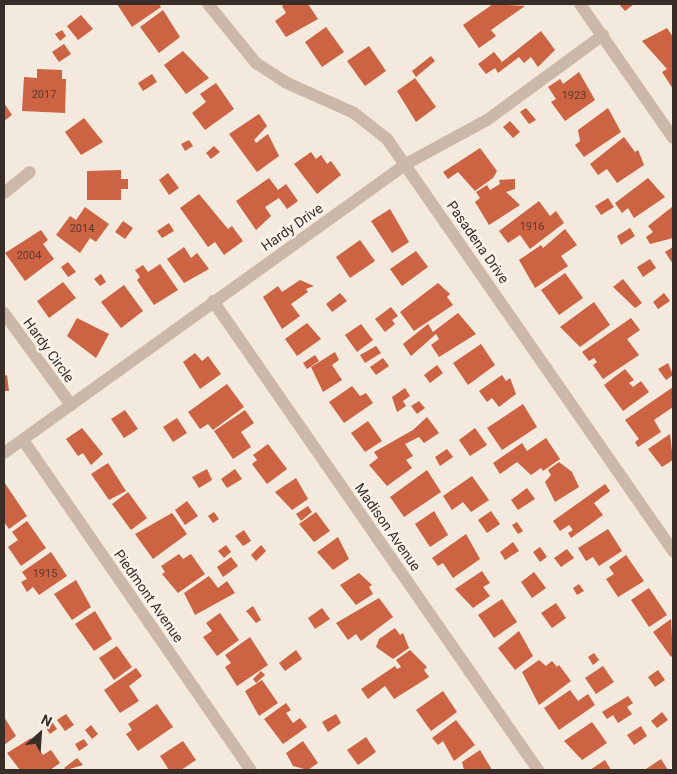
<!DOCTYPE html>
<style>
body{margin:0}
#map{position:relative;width:677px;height:774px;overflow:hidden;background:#f4e9dd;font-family:Roboto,sans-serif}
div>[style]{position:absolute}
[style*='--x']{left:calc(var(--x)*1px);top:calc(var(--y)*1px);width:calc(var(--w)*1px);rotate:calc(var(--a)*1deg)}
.building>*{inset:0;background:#cc6342}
.street>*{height:12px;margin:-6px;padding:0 6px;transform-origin:6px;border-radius:6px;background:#ccb8a8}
span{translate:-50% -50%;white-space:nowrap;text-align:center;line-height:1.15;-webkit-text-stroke:5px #fbf3e9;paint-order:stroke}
.number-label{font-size:11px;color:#5e3a2e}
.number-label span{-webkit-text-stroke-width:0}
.street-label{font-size:14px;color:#392d28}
.frame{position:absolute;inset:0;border:5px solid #392d28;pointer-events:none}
.north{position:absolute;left:15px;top:709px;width:50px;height:50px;-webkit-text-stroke:4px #fbf3e9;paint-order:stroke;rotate:26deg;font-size:14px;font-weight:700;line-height:20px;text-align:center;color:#392d28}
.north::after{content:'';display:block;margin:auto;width:18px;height:22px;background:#392d28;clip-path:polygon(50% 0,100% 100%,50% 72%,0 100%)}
</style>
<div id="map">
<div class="building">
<i style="clip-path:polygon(117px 4px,159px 4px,161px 7px,132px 27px)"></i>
<i style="clip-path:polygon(285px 4px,308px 4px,318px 19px,286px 37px,275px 21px,286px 13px,282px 6px)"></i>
<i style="clip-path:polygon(493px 4px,525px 6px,491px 30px,496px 36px,479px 48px,463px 25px)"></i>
<i style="clip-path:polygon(619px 4px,634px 4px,625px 11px)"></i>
<i style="clip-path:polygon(163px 10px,180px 37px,159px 53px,140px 27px)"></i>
<i style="clip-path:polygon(81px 15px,93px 29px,78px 40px,67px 26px)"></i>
<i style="clip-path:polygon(326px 27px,344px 52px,322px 67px,305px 42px)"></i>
<i style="clip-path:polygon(667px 28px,673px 37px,673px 89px,662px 72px,667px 69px,642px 41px)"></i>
<i style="clip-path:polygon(62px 30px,66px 36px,60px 41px,55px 34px)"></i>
<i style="clip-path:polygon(541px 31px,555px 50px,538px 67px,531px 57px,524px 63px,519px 57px,498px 73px,495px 68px,486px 74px,478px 64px,494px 52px,502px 62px)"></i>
<i style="clip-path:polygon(64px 44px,71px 54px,59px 62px,52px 52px)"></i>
<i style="clip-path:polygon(369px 46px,386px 71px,365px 86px,347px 61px)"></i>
<i style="clip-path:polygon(183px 51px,209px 78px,186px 94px,164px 65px)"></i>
<i style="clip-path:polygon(431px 56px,435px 61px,416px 77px,412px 71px)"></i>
<i style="clip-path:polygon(37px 69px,62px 70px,62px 79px,66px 79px,65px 113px,22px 111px,24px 77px,37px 78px)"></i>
<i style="clip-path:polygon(579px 72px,595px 100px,565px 121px,551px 102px,556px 99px,548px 87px,560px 79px,563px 84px)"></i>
<i style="clip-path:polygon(152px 74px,157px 82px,143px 91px,138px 83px)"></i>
<i style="clip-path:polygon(415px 78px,436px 107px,416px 122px,397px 91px)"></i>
<i style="clip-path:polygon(216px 83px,234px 109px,205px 130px,192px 113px,206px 102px,200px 94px)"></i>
<i style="clip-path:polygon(4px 103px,12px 115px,4px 121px)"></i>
<i style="clip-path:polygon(526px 108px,536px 120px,529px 124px,520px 112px)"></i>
<i style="clip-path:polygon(608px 108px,621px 132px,584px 157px,575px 145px,580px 141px,578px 130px)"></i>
<i style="clip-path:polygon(259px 114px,267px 126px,254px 140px,256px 143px,268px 134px,279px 156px,257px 172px,229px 134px)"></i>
<i style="clip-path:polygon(84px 118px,103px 142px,81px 155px,65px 132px)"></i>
<i style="clip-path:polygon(510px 121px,520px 132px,513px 138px,503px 127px)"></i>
<i style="clip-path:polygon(624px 137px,635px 152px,638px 150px,644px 165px,617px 183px,607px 169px,598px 175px,590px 164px)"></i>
<i style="clip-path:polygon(189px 140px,193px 146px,185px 151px,181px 144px)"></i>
<i style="clip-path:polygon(214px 146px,220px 152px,211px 159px,206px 153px)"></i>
<i style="clip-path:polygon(480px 148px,497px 171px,493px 178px,475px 191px,458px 172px,448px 179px,443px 172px)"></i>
<i style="clip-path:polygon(311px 152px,316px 159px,321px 155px,327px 164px,331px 161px,341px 175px,317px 194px,294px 164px)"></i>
<i style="clip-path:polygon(121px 170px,121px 179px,128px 179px,128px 189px,121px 189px,121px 200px,87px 200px,87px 171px)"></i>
<i style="clip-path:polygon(168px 173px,179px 188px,169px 195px,159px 180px)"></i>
<i style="clip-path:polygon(269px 178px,278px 190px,286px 184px,298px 201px,287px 209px,279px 198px,265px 207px,271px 216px,256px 230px,236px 201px)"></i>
<i style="clip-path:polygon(648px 178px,665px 197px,634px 218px,628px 208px,622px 213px,615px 203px)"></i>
<i style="clip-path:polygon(515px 179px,515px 189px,506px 192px,520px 205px,489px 225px,475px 202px,480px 198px,476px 192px,487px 185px,490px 190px,500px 184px,499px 180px)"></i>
<i style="clip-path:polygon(199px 194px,228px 229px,232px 226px,243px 241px,224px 255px,215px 242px,208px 247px,180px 208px)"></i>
<i style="clip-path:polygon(608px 198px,614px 207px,601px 215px,595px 206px)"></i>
<i style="clip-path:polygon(539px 201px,550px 216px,556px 211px,564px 223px,530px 249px,520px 235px,508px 243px,499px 231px)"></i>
<i style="clip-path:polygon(85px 207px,109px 224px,96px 242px,90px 238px,80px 253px,56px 235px,70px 216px,76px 220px)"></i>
<i style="clip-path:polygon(672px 207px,673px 238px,650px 244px,646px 237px,653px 232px,648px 226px)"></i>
<i style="clip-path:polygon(390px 209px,409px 242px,392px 253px,371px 221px)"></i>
<i style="clip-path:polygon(123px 221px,133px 228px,125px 239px,115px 232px)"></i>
<i style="clip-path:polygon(169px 223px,174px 231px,162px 238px,157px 231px)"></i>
<i style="clip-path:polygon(630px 228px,635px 236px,621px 245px,617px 236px)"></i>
<i style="clip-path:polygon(565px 229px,577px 245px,561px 256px,568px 266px,535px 288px,519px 260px,541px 245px,543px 248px)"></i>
<i style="clip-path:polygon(41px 230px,48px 240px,43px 244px,54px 259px,25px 281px,5px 253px)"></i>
<i style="clip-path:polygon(360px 240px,375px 261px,350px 278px,336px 257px)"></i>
<i style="clip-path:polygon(184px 247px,191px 258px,197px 253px,209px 269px,184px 283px,167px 259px)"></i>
<i style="clip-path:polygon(673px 247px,673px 264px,665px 252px)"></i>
<i style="clip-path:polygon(416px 251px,428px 267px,402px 286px,390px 269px)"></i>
<i style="clip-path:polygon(650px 259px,656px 268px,643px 277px,637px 267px)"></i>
<i style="clip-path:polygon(68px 262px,76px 272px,68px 277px,61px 267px)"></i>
<i style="clip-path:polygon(160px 264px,178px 290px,154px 305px,137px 280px,140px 277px,135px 270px,143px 265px,148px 272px)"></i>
<i style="clip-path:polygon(565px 273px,583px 298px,559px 315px,541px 290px)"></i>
<i style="clip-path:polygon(101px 274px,106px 282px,100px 286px,94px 279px)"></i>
<i style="clip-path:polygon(623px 279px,642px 303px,635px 308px,613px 287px)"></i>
<i style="clip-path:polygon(300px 280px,314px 286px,306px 289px,308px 292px,291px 304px,300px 316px,282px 329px,263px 297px,278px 286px,282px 292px)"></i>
<i style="clip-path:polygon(63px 282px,76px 298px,49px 318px,37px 301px)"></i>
<i style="clip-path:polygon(438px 283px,450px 294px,447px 297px,453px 305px,414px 331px,400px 312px)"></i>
<i style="clip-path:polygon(124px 285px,143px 311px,121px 328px,101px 302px)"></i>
<i style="clip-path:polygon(340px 293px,347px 301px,332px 312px,326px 304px)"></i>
<i style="clip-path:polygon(664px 293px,670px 301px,658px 309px,653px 302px)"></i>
<i style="clip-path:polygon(594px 302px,610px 325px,580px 347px,560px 327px)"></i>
<i style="clip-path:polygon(391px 307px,398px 316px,392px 320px,395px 324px,385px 332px,375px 319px)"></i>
<i style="clip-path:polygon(458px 313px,476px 334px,439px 357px,431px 345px,439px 339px,436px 334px,411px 356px,403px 344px,428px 324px,433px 332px)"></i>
<i style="clip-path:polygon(77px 318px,109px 334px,96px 358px,67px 336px)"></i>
<i style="clip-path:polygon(631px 318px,640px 330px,627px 339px,639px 355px,603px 379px,593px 365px,597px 362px,594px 358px,589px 361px,582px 352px)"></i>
<i style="clip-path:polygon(307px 323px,321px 339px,297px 356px,285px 339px)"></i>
<i style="clip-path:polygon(361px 324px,373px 340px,357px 352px,345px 335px)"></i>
<i style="clip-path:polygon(481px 344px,495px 365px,468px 385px,453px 363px)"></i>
<i style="clip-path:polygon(376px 346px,381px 353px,365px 363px,360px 355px)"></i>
<i style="clip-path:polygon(335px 352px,339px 360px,332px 365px,342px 380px,323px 392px,311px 367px)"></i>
<i style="clip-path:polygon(195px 353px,202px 361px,208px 356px,221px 374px,200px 389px,183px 362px)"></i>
<i style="clip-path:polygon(315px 355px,319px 361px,307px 369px,303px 363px)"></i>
<i style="clip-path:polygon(383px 358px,389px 366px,376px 375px,370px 367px)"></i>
<i style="clip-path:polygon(668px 363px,673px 375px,666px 380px,658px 369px)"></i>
<i style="clip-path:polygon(437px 365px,443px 373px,430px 383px,424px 375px)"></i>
<i style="clip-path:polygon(625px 369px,634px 380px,629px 383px,633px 387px,641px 381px,649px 392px,623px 411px,604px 385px)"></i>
<i style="clip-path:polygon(7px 375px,9px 391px,4px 391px,4px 376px)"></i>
<i style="clip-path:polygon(502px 375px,506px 381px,510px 378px,516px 394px,499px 407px,492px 398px,487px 402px,479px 391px)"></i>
<i style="clip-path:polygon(227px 384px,244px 407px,213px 430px,208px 424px,200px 429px,188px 412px)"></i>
<i style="clip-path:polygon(352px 386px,360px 396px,366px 393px,373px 403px,344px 423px,329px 402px)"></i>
<i style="clip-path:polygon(673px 387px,673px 407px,654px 420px,661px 432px,638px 447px,635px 442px,639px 439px,625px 420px)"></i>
<i style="clip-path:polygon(405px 388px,410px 396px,403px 401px,406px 406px,397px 412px,392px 397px)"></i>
<i style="clip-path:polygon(419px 401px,425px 408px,417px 414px,411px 406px)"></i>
<i style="clip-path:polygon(523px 404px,537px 427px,502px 450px,487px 428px)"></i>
<i style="clip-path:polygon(125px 410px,138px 429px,124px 438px,111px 419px)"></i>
<i style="clip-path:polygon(245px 410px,254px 423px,241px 432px,251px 447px,233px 459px,214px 431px)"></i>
<i style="clip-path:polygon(427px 417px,439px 433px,424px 443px,419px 437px,405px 444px,413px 456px,406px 460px,412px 468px,387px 486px,369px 465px,378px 458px,374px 452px,413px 430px)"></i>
<i style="clip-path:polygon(177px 418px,187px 433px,173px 442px,163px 427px)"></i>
<i style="clip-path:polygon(368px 421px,382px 441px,365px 452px,351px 433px)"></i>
<i style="clip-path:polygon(82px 428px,103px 454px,91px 465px,83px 453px,78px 456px,66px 439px)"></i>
<i style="clip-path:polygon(475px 428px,487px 445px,470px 456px,459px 440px)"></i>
<i style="clip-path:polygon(670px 434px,673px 460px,662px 467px,648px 449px)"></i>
<i style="clip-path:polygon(546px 438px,560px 459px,543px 471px,541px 468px,531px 475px,517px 462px,500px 474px,493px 463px,522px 443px,527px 451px)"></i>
<i style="clip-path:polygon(268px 444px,287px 469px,267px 484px,252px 464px,257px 460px,253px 455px)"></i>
<i style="clip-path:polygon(447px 449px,453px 457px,440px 466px,435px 457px)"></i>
<i style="clip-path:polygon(559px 462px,572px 472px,579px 487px,555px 502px,545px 482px,551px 475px,548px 470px)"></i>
<i style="clip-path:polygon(108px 463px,126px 491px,109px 500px,91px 474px)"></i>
<i style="clip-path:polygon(207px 469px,212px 480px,199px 488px,192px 477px)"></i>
<i style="clip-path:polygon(235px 469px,242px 479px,227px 488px,221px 479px)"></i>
<i style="clip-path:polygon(427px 470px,441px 492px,404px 517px,390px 497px)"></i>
<i style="clip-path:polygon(472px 476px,489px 500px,471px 512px,463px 502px,452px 510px,443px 496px)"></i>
<i style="clip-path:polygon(296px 478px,308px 499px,292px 510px,275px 492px)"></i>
<i style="clip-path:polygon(4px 482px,27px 516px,9px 529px,4px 522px)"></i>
<i style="clip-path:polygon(605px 484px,610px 491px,594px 503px,603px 515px,571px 538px,568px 533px,573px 530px,569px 525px,560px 531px,553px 521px)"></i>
<i style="clip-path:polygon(527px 488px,535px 499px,518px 510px,511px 500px)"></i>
<i style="clip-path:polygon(128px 492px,147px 518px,131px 530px,112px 504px)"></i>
<i style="clip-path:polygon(187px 501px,198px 516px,185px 525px,175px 510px)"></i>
<i style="clip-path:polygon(308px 506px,312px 512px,301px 521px,296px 514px)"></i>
<i style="clip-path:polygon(434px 511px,448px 535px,430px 547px,415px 524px)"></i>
<i style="clip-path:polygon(491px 511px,500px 524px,487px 533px,478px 520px)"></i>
<i style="clip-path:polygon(214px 512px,219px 519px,213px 523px,208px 516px)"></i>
<i style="clip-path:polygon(316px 512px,330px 531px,314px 542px,299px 524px)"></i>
<i style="clip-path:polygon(172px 513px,187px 534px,153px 559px,135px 534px)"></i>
<i style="clip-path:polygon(27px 521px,46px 548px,21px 566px,8px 547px,18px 540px,12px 532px)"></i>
<i style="clip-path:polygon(517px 522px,523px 531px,518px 534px,512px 525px)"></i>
<i style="clip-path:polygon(608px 529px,622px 551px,599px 566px,593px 557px,586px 561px,578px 548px)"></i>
<i style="clip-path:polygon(244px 530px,251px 541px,243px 546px,235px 536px)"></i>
<i style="clip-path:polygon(466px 534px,480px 559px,453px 578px,443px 563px,438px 566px,432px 558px)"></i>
<i style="clip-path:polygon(338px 537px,349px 559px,333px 570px,317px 552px)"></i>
<i style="clip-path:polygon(513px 542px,519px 551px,505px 560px,500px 552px)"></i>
<i style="clip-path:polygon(226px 545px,231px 552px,224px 558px,218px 551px)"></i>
<i style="clip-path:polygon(261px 545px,266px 551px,256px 561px,251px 555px)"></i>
<i style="clip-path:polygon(540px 547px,547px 557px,540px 562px,533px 552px)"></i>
<i style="clip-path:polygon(567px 549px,574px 558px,561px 567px,554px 558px)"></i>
<i style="clip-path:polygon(51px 552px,67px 576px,39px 595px,33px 587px,27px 592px,21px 582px,27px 579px,22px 572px)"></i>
<i style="clip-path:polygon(179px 554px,183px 559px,191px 554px,205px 574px,178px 593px,162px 574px,165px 572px,161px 566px)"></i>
<i style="clip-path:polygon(626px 555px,644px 581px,618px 597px,606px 579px,614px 574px,609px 567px)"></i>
<i style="clip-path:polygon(231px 557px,238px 566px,223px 577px,217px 567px)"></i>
<i style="clip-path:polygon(482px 571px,490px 583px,483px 587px,490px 596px,473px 608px,455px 589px)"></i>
<i style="clip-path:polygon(534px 572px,546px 588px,532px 598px,521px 582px)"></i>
<i style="clip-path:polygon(359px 573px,372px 585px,369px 587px,373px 594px,356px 605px,340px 585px)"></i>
<i style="clip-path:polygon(209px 576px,218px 588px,227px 581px,235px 593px,195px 615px,184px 593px)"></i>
<i style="clip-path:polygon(76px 580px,91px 607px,72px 620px,54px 594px)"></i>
<i style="clip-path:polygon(579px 584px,584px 591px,577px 595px,573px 588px)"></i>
<i style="clip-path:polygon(649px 588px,667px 615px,649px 627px,631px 600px)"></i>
<i style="clip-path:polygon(379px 598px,393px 617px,361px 641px,356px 634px,348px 640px,336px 623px)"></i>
<i style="clip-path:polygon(502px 599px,517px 622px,494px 638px,478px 615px)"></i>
<i style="clip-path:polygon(556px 603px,566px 618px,552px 628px,541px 613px)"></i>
<i style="clip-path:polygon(253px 606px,261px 620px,256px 623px,246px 611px)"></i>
<i style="clip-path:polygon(322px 608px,330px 619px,315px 629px,308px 618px)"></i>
<i style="clip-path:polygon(95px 611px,112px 639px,94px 651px,75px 624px)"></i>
<i style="clip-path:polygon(220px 613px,239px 640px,217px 656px,203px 637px,212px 631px,206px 623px)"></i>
<i style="clip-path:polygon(671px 619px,673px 655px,671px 657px,653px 632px)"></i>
<i style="clip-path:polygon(395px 628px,400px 635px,403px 633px,409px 648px,393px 659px,376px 647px,379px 639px)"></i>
<i style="clip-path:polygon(519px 631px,533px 656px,515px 670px,498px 648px)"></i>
<i style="clip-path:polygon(250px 637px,268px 665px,237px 686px,225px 667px,231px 663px,225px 655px)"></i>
<i style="clip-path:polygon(117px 646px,132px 667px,114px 680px,99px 658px)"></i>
<i style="clip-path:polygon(296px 650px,302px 659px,285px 671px,279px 663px)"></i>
<i style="clip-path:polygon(410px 650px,427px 667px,424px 670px,429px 677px,394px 699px,385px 686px,368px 699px,361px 689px,395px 666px,397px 669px,401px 667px,396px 660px)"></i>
<i style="clip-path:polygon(594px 653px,599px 660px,593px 665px,588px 657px)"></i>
<i style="clip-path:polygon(539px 660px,546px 666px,552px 661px,557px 667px,559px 665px,571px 681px,539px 705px,522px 672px)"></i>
<i style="clip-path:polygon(603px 666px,614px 682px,596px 694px,585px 678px)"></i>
<i style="clip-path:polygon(136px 668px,142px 676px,129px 686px,139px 701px,120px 713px,104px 690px)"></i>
<i style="clip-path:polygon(658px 670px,665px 680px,655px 687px,648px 677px)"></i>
<i style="clip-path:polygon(261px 671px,265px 675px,256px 683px,253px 679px)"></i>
<i style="clip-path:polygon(262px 680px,278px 703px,259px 716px,245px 691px)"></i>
<i style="clip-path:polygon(570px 690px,578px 701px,588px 694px,595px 705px,559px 730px,544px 708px)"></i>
<i style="clip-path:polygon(443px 691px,457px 712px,431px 731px,416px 710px)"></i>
<i style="clip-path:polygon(628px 696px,633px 703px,627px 707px,632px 714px,618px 723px,613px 715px,607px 719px,602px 712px)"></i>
<i style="clip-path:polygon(286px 703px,291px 710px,286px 713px,293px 723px,300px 718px,307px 727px,283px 744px,264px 719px)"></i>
<i style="clip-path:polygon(157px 704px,173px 727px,138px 751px,126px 734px,132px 730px,128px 724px)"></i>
<i style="clip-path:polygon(662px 712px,668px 720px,657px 728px,651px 721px)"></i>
<i style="clip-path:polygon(66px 714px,74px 725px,65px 731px,57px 720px)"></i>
<i style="clip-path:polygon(336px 714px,341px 723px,328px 732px,322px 722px)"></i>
<i style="clip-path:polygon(4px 717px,16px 736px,4px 745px)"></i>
<i style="clip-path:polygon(456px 720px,475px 745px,454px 761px,443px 741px,438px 745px,432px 738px)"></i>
<i style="clip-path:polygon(52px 722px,57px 729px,50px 734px,45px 727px)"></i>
<i style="clip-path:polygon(592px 722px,607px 743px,582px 760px,564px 741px)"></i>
<i style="clip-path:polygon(91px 725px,98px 734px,92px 739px,85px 730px)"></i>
<i style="clip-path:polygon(641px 726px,647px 736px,634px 745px,627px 735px)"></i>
<i style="clip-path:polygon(366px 737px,376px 752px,358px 765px,347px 750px)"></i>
<i style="clip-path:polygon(31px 738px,43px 755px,51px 750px,60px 763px,50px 770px,20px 770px,7px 753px)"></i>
<i style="clip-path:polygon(84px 739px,88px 745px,79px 751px,75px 744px)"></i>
<i style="clip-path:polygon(183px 741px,196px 760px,181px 770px,169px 770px,160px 756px)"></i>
<i style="clip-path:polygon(303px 741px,318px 763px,308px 770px,293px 766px,286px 753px)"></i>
<i style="clip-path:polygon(480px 750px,492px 770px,464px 770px,462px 762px)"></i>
<i style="clip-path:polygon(77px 758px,83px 765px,66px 770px,64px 768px)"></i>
<i style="clip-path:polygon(661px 759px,668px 770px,647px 770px,646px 769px)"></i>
<i style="clip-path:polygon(605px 760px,611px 770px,590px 770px)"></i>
</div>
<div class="street">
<i style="--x:208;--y:4;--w:76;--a:50.9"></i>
<i style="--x:256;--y:63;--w:37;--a:33"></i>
<i style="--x:287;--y:83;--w:73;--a:24.1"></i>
<i style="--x:354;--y:113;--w:42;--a:38.2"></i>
<i style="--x:387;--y:139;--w:502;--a:55.23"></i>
<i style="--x:580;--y:4;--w:163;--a:55.2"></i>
<i style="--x:4;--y:193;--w:33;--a:-39"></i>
<i style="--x:213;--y:301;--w:571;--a:55.28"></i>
<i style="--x:4;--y:313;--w:114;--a:53.9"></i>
<i style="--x:23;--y:440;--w:401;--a:55.4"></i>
<i style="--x:4;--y:453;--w:495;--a:-35.7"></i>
<i style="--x:406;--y:164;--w:92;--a:-28.5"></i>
<i style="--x:487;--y:120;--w:144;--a:-36.2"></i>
</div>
<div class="number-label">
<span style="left:44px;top:95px">2017</span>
<span style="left:574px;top:96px">1923</span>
<span style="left:532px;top:227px">1916</span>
<span style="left:82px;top:229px">2014</span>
<span style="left:29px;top:256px">2004</span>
<span style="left:45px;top:574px">1915</span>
</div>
<div class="street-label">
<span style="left:292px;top:227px;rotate:-35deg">Hardy Drive</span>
<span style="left:478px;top:242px;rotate:55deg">Pasadena Drive</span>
<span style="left:49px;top:350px;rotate:54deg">Hardy Circle</span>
<span style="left:388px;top:527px;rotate:55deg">Madison Avenue</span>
<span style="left:149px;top:596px;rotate:55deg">Piedmont Avenue</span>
</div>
<div class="frame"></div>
<div class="north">N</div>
</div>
